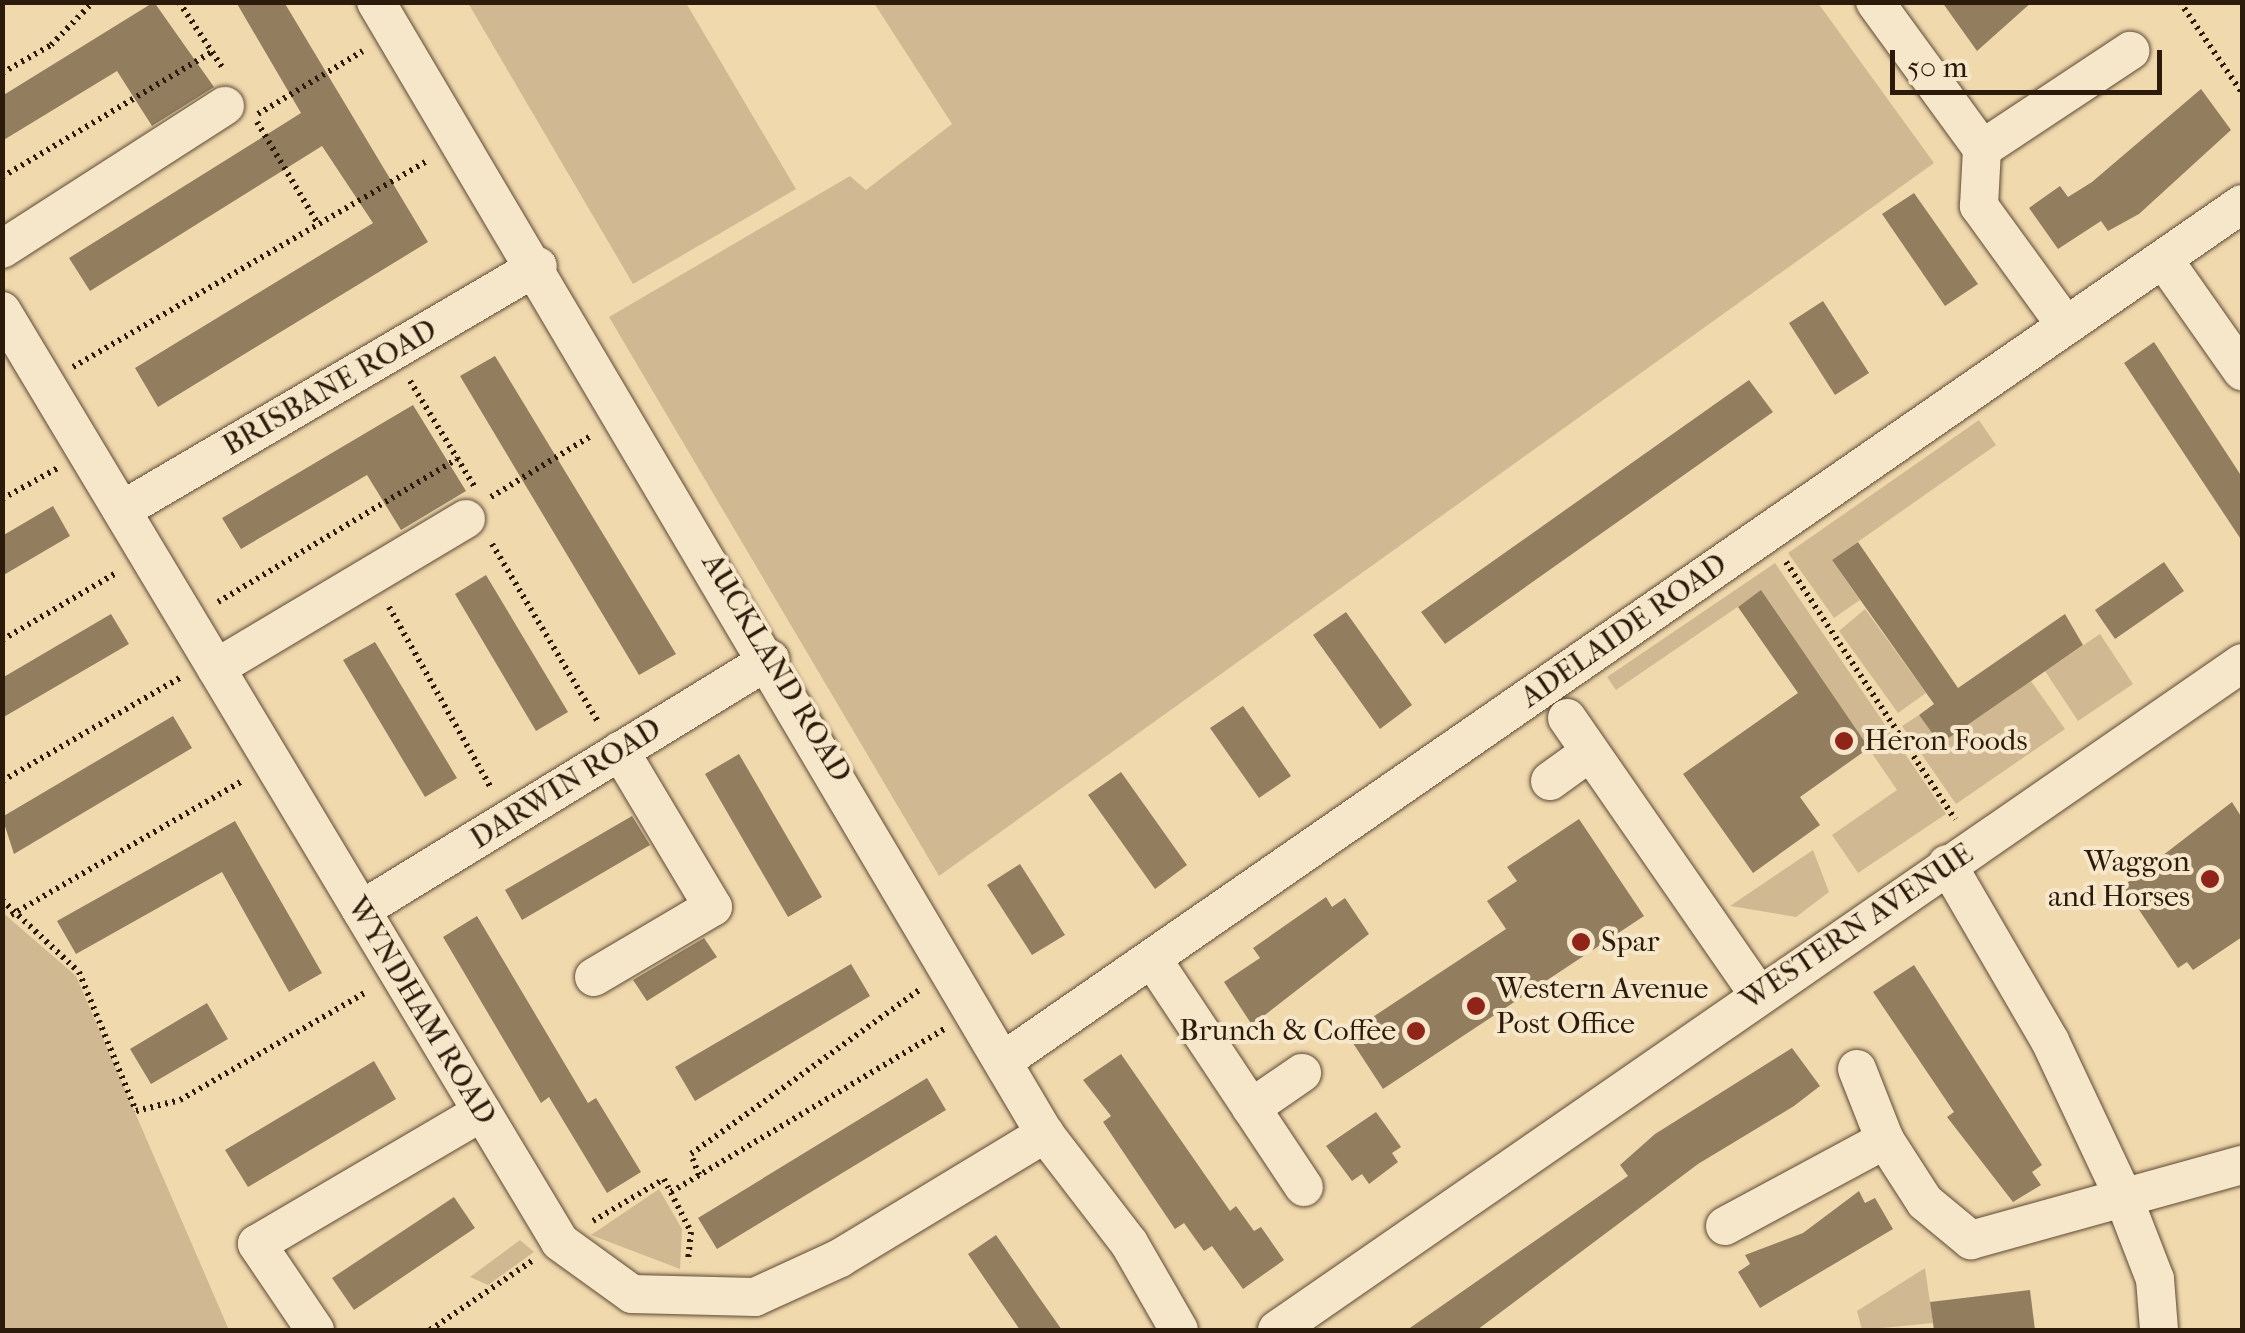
<!DOCTYPE html>
<style>
body{margin:0}
#map{position:relative;width:2245px;height:1333px;overflow:hidden;background:#f1d9ae;font-family:"IM FELL French Canon",serif}
div>[style]{position:absolute}
[style*='--x']{left:calc(var(--x)*1px);top:calc(var(--y)*1px);width:calc(var(--w)*1px);rotate:calc(var(--a)*1deg)}
.green>*{inset:0;background:#d0b992}
.building>*{inset:0;background:#927e5f}
.path>*{height:6px;margin-top:-3px;transform-origin:0;background:repeating-linear-gradient(90deg,#2c1b0a 0 2.5px,transparent 0 7.5px)}
.roads{filter:drop-shadow(0 0 2px #5d4a33) drop-shadow(0 0 2px #5d4a33)}
.minor>*{height:38px;margin:-19px;padding:0 19px;transform-origin:19px;border-radius:19px;background:#f6e6ca}
.dots>*{width:28px;height:28px;translate:-50% -50%;box-sizing:border-box;border:5px solid #f6e6ca;border-radius:50%}
span{translate:-50% -50%;white-space:nowrap;text-align:center;line-height:1.15;-webkit-text-stroke:8px #f6e6ca;paint-order:stroke}
.street-label{font-size:30px;color:#2c1b0a}
.poi-label{font-size:30px;color:#2c1b0a}
.left{translate:0 -50%;text-align:left}
.right{translate:-100% -50%;text-align:right}
.frame{position:absolute;inset:0;border:5px solid #2c1b0a;pointer-events:none}
.scale{position:absolute;left:1890px;top:50px;width:272px;height:45px;box-sizing:border-box;border:5px solid #2c1b0a;border-top:0;padding-left:12px;font-size:30px;line-height:35px;white-space:nowrap;color:#2c1b0a;-webkit-text-stroke:8px #f6e6ca;paint-order:stroke}
</style>
<div id="map">
<div class="green">
<i style="clip-path:polygon(468px 3px,686px 3px,796px 189px,633px 284px)"></i>
<i style="clip-path:polygon(874px 3px,1818px 3px,1934px 163px,939px 876px,609px 317px,850px 176px,866px 190px,952px 124px)"></i>
<i style="clip-path:polygon(1979px 420px,1996px 445px,1832px 560px,1860px 600px,1834px 618px,1788px 553px)"></i>
<i style="clip-path:polygon(1775px 563px,1946px 814px,1858px 873px,1832px 835px,1897px 790px,1761px 591px,1616px 690px,1607px 677px)"></i>
<i style="clip-path:polygon(1865px 609px,1926px 693px,1898px 713px,1839px 631px)"></i>
<i style="clip-path:polygon(2100px 634px,2133px 684px,2078px 721px,2045px 671px)"></i>
<i style="clip-path:polygon(2031px 681px,2065px 729px,1956px 804px,1902px 726px,1919px 715px,1940px 744px)"></i>
<i style="clip-path:polygon(1813px 850px,1829px 892px,1796px 917px,1730px 906px)"></i>
<i style="clip-path:polygon(2px 912px,76px 976px,229px 1330px,3px 1330px)"></i>
<i style="clip-path:polygon(659px 1189px,682px 1229px,680px 1269px,591px 1235px)"></i>
<i style="clip-path:polygon(520px 1240px,534px 1252px,488px 1285px,470px 1277px)"></i>
<i style="clip-path:polygon(1925px 1268px,1933px 1323px,1862px 1330px,1857px 1311px)"></i>
</div>
<div class="building">
<i style="clip-path:polygon(154px 2px,214px 87px,152px 126px,117px 71px,2px 141px,2px 96px)"></i>
<i style="clip-path:polygon(236px 2px,284px 2px,428px 242px,158px 407px,135px 368px,373px 223px,322px 146px,90px 291px,69px 258px,301px 113px)"></i>
<i style="clip-path:polygon(1942px 2px,2032px 2px,1977px 51px)"></i>
<i style="clip-path:polygon(2201px 89px,2231px 130px,2139px 214px,2108px 231px,2101px 221px,2058px 249px,2029px 208px,2060px 186px,2068px 197px,2092px 182px)"></i>
<i style="clip-path:polygon(1914px 193px,1978px 284px,1945px 306px,1882px 214px)"></i>
<i style="clip-path:polygon(1823px 301px,1869px 373px,1835px 395px,1789px 323px)"></i>
<i style="clip-path:polygon(2154px 342px,2242px 477px,2242px 541px,2124px 363px)"></i>
<i style="clip-path:polygon(495px 356px,676px 654px,639px 675px,460px 376px)"></i>
<i style="clip-path:polygon(1749px 380px,1773px 412px,1445px 644px,1421px 612px)"></i>
<i style="clip-path:polygon(413px 405px,466px 491px,401px 530px,367px 475px,241px 549px,222px 518px)"></i>
<i style="clip-path:polygon(53px 506px,70px 536px,2px 576px,2px 536px)"></i>
<i style="clip-path:polygon(1858px 542px,1958px 688px,2065px 614px,2083px 645px,1940px 744px,1919px 715px,1934px 704px,1832px 560px)"></i>
<i style="clip-path:polygon(2164px 562px,2184px 591px,2115px 639px,2095px 610px)"></i>
<i style="clip-path:polygon(486px 575px,568px 712px,536px 731px,455px 594px)"></i>
<i style="clip-path:polygon(1761px 590px,1869px 748px,1800px 797px,1820px 825px,1753px 873px,1683px 774px,1798px 693px,1738px 607px)"></i>
<i style="clip-path:polygon(1346px 612px,1412px 705px,1380px 729px,1313px 635px)"></i>
<i style="clip-path:polygon(111px 614px,129px 644px,2px 718px,2px 678px)"></i>
<i style="clip-path:polygon(375px 642px,457px 778px,425px 797px,343px 660px)"></i>
<i style="clip-path:polygon(1243px 706px,1291px 776px,1259px 798px,1210px 728px)"></i>
<i style="clip-path:polygon(173px 716px,192px 748px,14px 854px,2px 817px)"></i>
<i style="clip-path:polygon(739px 754px,822px 897px,788px 917px,705px 774px)"></i>
<i style="clip-path:polygon(1121px 772px,1187px 865px,1155px 889px,1088px 795px)"></i>
<i style="clip-path:polygon(2232px 802px,2242px 818px,2242px 937px,2193px 970px,2187px 962px,2178px 968px,2123px 886px)"></i>
<i style="clip-path:polygon(632px 816px,650px 845px,522px 920px,505px 890px)"></i>
<i style="clip-path:polygon(1579px 819px,1644px 916px,1383px 1089px,1347px 1034px,1506px 929px,1487px 901px,1517px 881px,1507px 867px)"></i>
<i style="clip-path:polygon(235px 821px,322px 973px,289px 992px,222px 872px,76px 954px,57px 921px)"></i>
<i style="clip-path:polygon(1020px 864px,1065px 935px,1032px 955px,987px 885px)"></i>
<i style="clip-path:polygon(1326px 897px,1332px 907px,1345px 898px,1369px 934px,1252px 1025px,1224px 982px,1260px 958px,1253px 948px)"></i>
<i style="clip-path:polygon(477px 916px,588px 1103px,596px 1098px,641px 1172px,607px 1193px,549px 1097px,541px 1103px,443px 937px)"></i>
<i style="clip-path:polygon(704px 938px,717px 957px,647px 1001px,633px 980px)"></i>
<i style="clip-path:polygon(851px 964px,870px 996px,695px 1101px,675px 1067px)"></i>
<i style="clip-path:polygon(1914px 965px,2042px 1165px,2032px 1172px,2041px 1185px,2013px 1202px,1947px 1117px,1954px 1112px,1873px 992px)"></i>
<i style="clip-path:polygon(207px 1003px,228px 1039px,151px 1084px,130px 1049px)"></i>
<i style="clip-path:polygon(1792px 1048px,1820px 1086px,1794px 1106px,1698px 1164px,1477px 1330px,1407px 1330px,1628px 1176px,1620px 1165px,1655px 1134px)"></i>
<i style="clip-path:polygon(1121px 1054px,1230px 1211px,1236px 1206px,1254px 1231px,1261px 1227px,1284px 1260px,1243px 1289px,1212px 1246px,1204px 1251px,1184px 1223px,1175px 1229px,1103px 1122px,1111px 1116px,1083px 1080px)"></i>
<i style="clip-path:polygon(374px 1061px,396px 1099px,248px 1187px,225px 1150px)"></i>
<i style="clip-path:polygon(927px 1078px,946px 1110px,717px 1249px,698px 1218px)"></i>
<i style="clip-path:polygon(1376px 1112px,1401px 1147px,1392px 1153px,1398px 1162px,1369px 1184px,1362px 1174px,1352px 1181px,1326px 1146px)"></i>
<i style="clip-path:polygon(1859px 1191px,1865px 1203px,1875px 1198px,1893px 1229px,1760px 1308px,1738px 1272px,1750px 1264px,1745px 1255px,1803px 1233px)"></i>
<i style="clip-path:polygon(454px 1197px,475px 1228px,354px 1310px,332px 1278px)"></i>
<i style="clip-path:polygon(996px 1235px,1038px 1296px,1062px 1330px,1020px 1330px,989px 1285px,968px 1254px)"></i>
<i style="clip-path:polygon(2030px 1290px,2035px 1330px,1934px 1330px,1930px 1302px)"></i>
</div>
<div class="path">
<i style="--x:179;--y:2;--w:82;--a:56.5"></i>
<i style="--x:2180;--y:2;--w:110;--a:55.7"></i>
<i style="--x:2;--y:73;--w:56;--a:-29.7"></i>
<i style="--x:51;--y:45;--w:60;--a:-45.7"></i>
<i style="--x:258;--y:114;--w:122;--a:-31"></i>
<i style="--x:257;--y:122;--w:119;--a:59.1"></i>
<i style="--x:2;--y:177;--w:244;--a:-30.8"></i>
<i style="--x:73;--y:367;--w:412;--a:-30.2"></i>
<i style="--x:410;--y:381;--w:123;--a:58.6"></i>
<i style="--x:491;--y:497;--w:117;--a:-31.4"></i>
<i style="--x:2;--y:499;--w:64;--a:-29"></i>
<i style="--x:492;--y:544;--w:207;--a:59.2"></i>
<i style="--x:1786;--y:562;--w:308;--a:56.7"></i>
<i style="--x:218;--y:602;--w:279;--a:-30.9"></i>
<i style="--x:389;--y:607;--w:208;--a:60.6"></i>
<i style="--x:2;--y:640;--w:134;--a:-30.4"></i>
<i style="--x:2;--y:781;--w:209;--a:-30.1"></i>
<i style="--x:2;--y:900;--w:105;--a:43.1"></i>
<i style="--x:79;--y:972;--w:150;--a:67.7"></i>
<i style="--x:136;--y:1111;--w:45;--a:-14"></i>
<i style="--x:180;--y:1100;--w:217;--a:-30.1"></i>
<i style="--x:11;--y:915;--w:269;--a:-30.1"></i>
<i style="--x:699;--y:1175;--w:22;--a:-111"></i>
<i style="--x:691;--y:1154;--w:281;--a:-35.7"></i>
<i style="--x:671;--y:1192;--w:318;--a:-30.8"></i>
<i style="--x:593;--y:1221;--w:82;--a:-30.6"></i>
<i style="--x:664;--y:1179;--w:59;--a:63"></i>
<i style="--x:691;--y:1232;--w:30;--a:96"></i>
<i style="--x:430;--y:1330;--w:123;--a:-34.1"></i>
</div>
<div class="roads">
<div class="minor">
<i style="--x:376;--y:2;--w:1315;--a:59.42"></i>
<i style="--x:1045;--y:1134;--w:138;--a:52.4"></i>
<i style="--x:1129;--y:1243;--w:100;--a:60.1"></i>
<i style="--x:1875;--y:2;--w:182;--a:53.9"></i>
<i style="--x:2;--y:249;--w:265;--a:-32.7"></i>
<i style="--x:2164;--y:260;--w:136;--a:54.9"></i>
<i style="--x:2;--y:311;--w:1085;--a:59.06"></i>
<i style="--x:560;--y:1242;--w:89;--a:35.8"></i>
<i style="--x:632;--y:1294;--w:123;--a:1.4"></i>
<i style="--x:755;--y:1297;--w:94;--a:-24.6"></i>
<i style="--x:840;--y:1258;--w:240;--a:-31.2"></i>
<i style="--x:2064;--y:323;--w:145;--a:-126"></i>
<i style="--x:1979;--y:206;--w:57;--a:-87"></i>
<i style="--x:1982;--y:149;--w:178;--a:-33.5"></i>
<i style="--x:122;--y:510;--w:482;--a:-30.4"></i>
<i style="--x:216;--y:668;--w:291;--a:-30.8"></i>
<i style="--x:1567;--y:718;--w:336;--a:55.3"></i>
<i style="--x:1550;--y:781;--w:49;--a:-35.9"></i>
<i style="--x:1947;--y:864;--w:205;--a:59.8"></i>
<i style="--x:2050;--y:1041;--w:169;--a:64.8"></i>
<i style="--x:2122;--y:1194;--w:91;--a:68.8"></i>
<i style="--x:2155;--y:1279;--w:51;--a:85.5"></i>
<i style="--x:361;--y:910;--w:480;--a:-31.5"></i>
<i style="--x:1155;--y:963;--w:269;--a:56.4"></i>
<i style="--x:594;--y:977;--w:138;--a:-30.5"></i>
<i style="--x:713;--y:907;--w:182;--a:-120.8"></i>
<i style="--x:1006;--y:1059;--w:1503;--a:-34.67"></i>
<i style="--x:1857;--y:1069;--w:76;--a:68.5"></i>
<i style="--x:1885;--y:1140;--w:74;--a:57.2"></i>
<i style="--x:1925;--y:1202;--w:60;--a:39.6"></i>
<i style="--x:1971;--y:1240;--w:281;--a:-15.5"></i>
<i style="--x:1251;--y:1108;--w:62;--a:-34.5"></i>
<i style="--x:1725;--y:1226;--w:182;--a:-28.3"></i>
<i style="--x:315;--y:1330;--w:104;--a:-124"></i>
<i style="--x:257;--y:1244;--w:261;--a:-30.4"></i>
<i style="--x:1277;--y:1330;--w:1173;--a:-34.65"></i>
</div>
</div>
<div class="dots">
<i style="left:1844px;top:741px;background:#8f2418"></i>
<i style="left:2210px;top:879px;background:#8f2418"></i>
<i style="left:1581px;top:942px;background:#8f2418"></i>
<i style="left:1476px;top:1006px;background:#8f2418"></i>
<i style="left:1416px;top:1031px;background:#8f2418"></i>
</div>
<div class="street-label">
<span style="left:330px;top:388px;rotate:-30deg">BRISBANE ROAD</span>
<span style="left:1624px;top:631px;rotate:-35deg">ADELAIDE ROAD</span>
<span style="left:776px;top:668px;rotate:59deg">AUCKLAND ROAD</span>
<span style="left:566px;top:784px;rotate:-32deg">DARWIN ROAD</span>
<span style="left:1857px;top:927px;rotate:-34deg">WESTERN AVENUE</span>
<span style="left:421px;top:1011px;rotate:59deg">WYNDHAM ROAD</span>
</div>
<div class="poi-label">
<span class="left" style="left:1864px;top:741px">Heron Foods</span>
<span class="right" style="left:2190px;top:879px">Waggon<br>and Horses</span>
<span class="left" style="left:1601px;top:942px">Spar</span>
<span class="left" style="left:1496px;top:1006px">Western Avenue<br>Post Office</span>
<span class="right" style="left:1396px;top:1031px">Brunch &amp; Coffee</span>
</div>
<div class="frame"></div>
<div class="scale">50 m</div>
</div>
